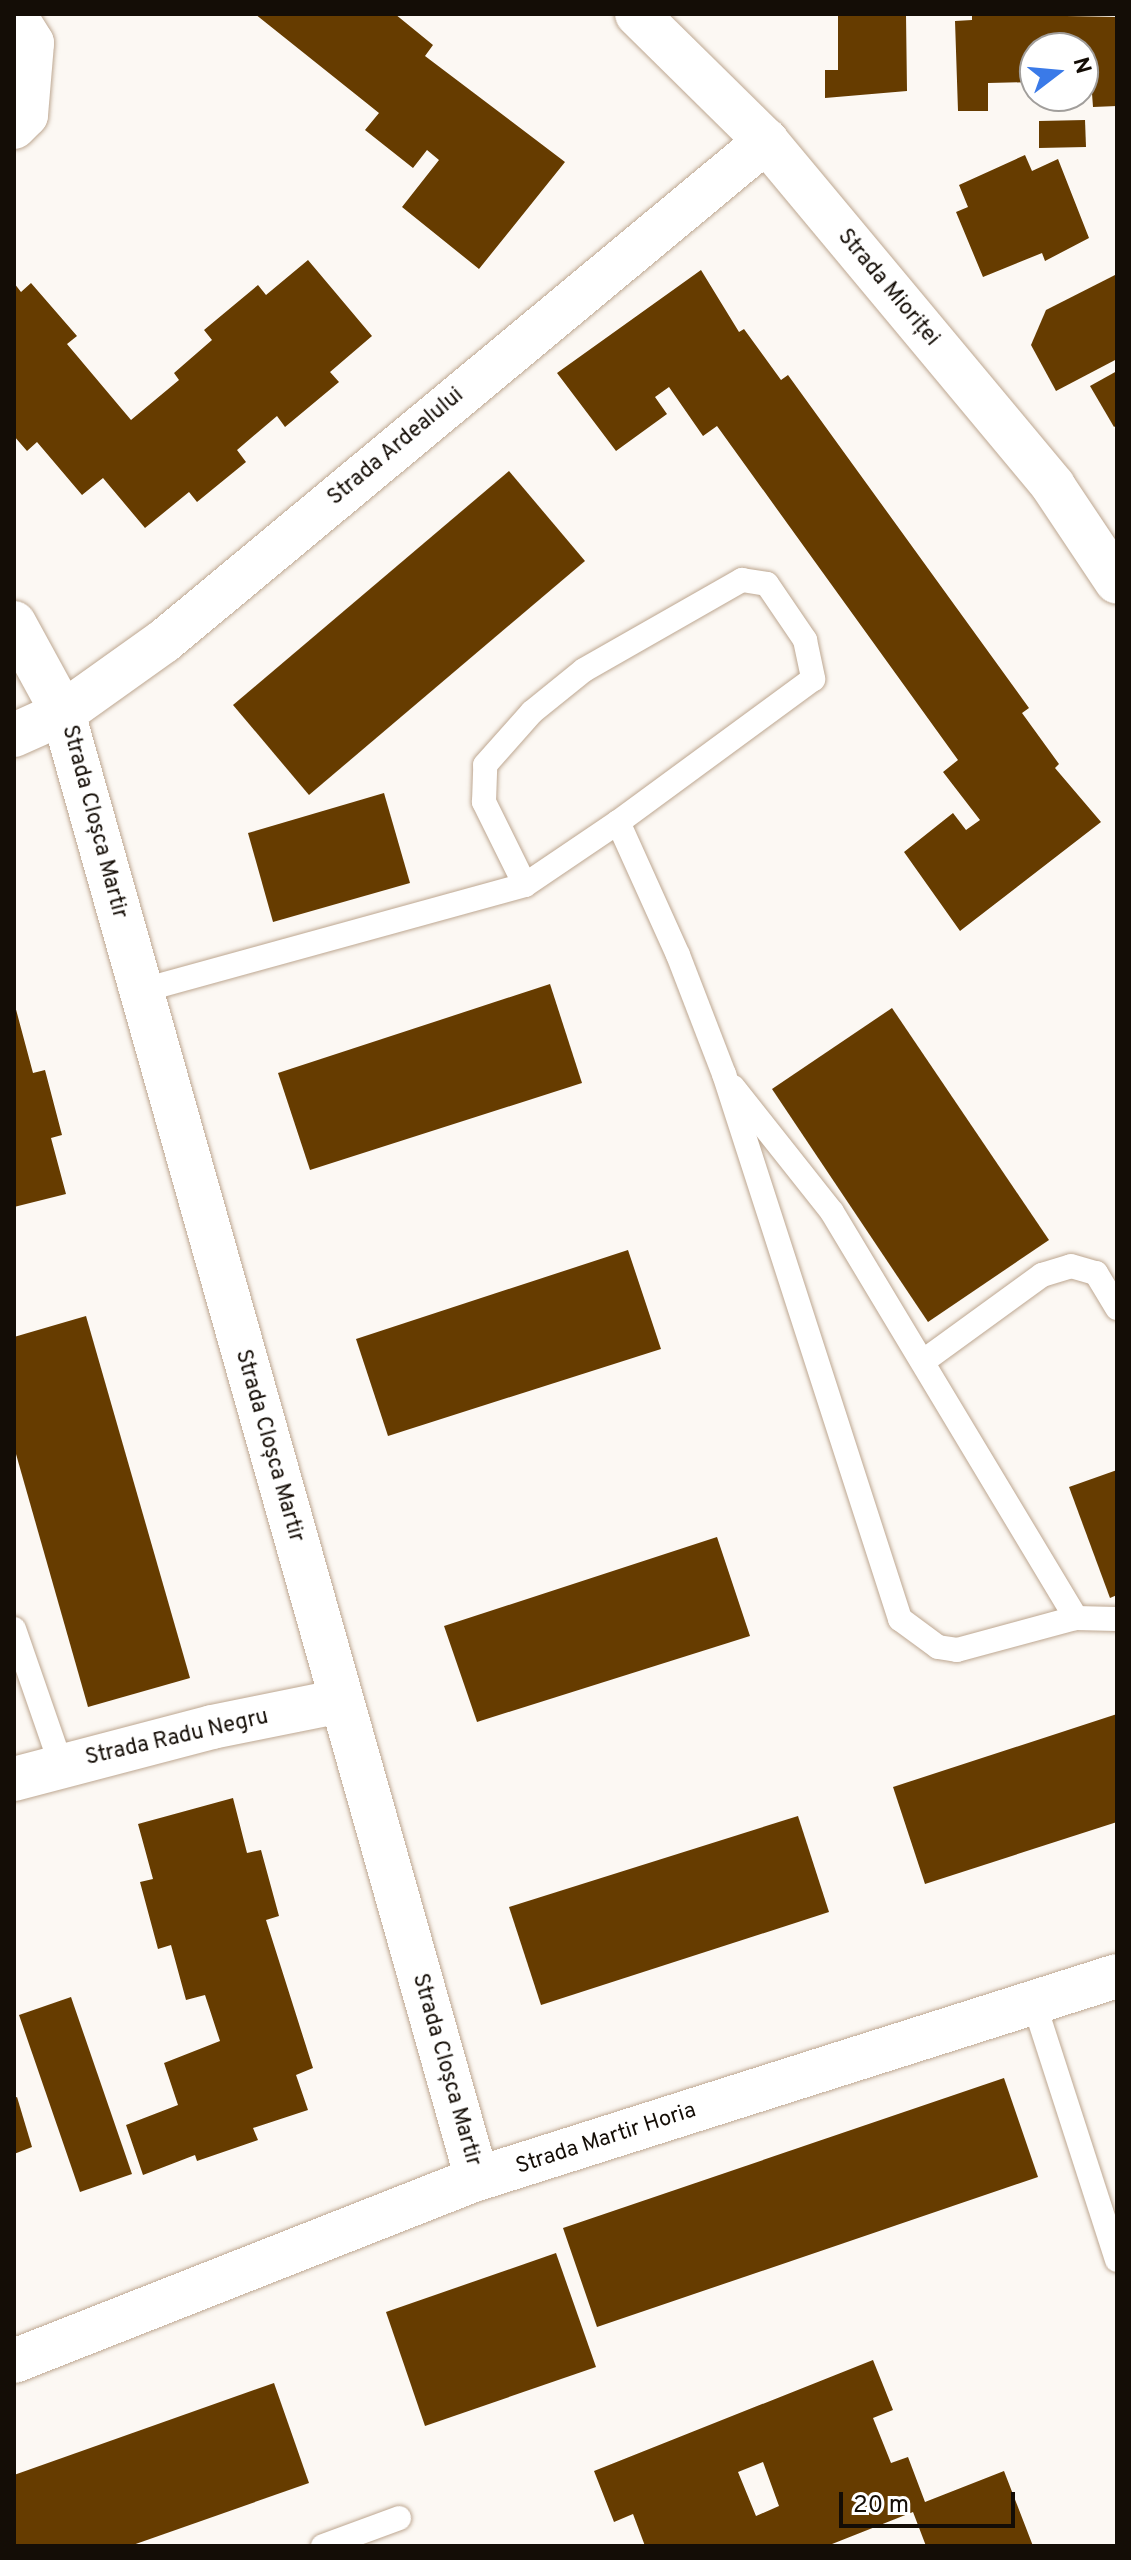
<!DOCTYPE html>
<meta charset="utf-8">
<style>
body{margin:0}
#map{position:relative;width:1131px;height:2560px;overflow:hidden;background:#fcf8f3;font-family:Overpass,sans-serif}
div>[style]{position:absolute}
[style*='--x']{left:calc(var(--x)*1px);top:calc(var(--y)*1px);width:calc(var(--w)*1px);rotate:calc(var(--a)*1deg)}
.building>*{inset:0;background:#663c00}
.roads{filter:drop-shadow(0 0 2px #bda791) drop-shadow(0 0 2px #bda791)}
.lane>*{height:24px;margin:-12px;padding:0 12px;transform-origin:12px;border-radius:12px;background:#fff}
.street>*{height:44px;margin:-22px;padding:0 22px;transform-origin:22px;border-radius:22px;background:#fff}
.secondary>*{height:44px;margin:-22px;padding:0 22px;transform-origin:22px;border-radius:22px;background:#fff}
span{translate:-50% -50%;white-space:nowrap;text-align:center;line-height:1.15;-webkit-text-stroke:8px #fff;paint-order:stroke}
.street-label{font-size:22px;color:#140d06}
.frame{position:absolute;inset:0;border:16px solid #140d06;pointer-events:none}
.north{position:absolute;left:1019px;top:32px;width:80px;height:80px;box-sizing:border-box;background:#fff;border:2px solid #a19e9b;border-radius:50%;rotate:74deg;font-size:22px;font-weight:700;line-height:32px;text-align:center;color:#140d06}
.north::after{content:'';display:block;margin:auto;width:28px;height:36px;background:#3a7ae8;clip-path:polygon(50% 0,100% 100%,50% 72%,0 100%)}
.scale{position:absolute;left:839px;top:2492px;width:176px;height:36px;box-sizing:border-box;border:4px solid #140d06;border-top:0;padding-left:10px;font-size:24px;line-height:28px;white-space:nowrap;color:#140d06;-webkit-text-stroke:6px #fff;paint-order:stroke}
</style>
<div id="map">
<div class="building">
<i style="clip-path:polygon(255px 14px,395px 14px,433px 45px,425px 56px,565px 162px,479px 269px,402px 207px,439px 160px,427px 150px,413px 168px,365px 130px,379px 113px)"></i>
<i style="clip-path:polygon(838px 14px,906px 14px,907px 91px,825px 98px,825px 70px,838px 70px)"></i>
<i style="clip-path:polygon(972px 14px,1117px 17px,1117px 106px,1093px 107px,1091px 80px,1083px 80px,1083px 48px,1035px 48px,1035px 82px,988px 83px,988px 111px,958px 111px,955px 21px,972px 20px)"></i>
<i style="clip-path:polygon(1085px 120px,1086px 147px,1039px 148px,1039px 121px)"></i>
<i style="clip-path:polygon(1025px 155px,1032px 171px,1058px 159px,1089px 238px,1045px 261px,1042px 253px,983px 277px,956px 212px,968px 207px,959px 185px)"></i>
<i style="clip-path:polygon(308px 260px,372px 336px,330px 372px,339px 382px,285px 427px,277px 416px,237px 450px,246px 462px,197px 502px,189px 492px,145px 528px,103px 478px,82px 495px,37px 442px,27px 451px,14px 436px,14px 283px,21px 292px,31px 283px,77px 336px,67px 344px,131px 420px,179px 380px,174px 373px,212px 340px,204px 330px,258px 285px,266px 295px)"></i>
<i style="clip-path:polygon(701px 270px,739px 332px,744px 329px,781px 380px,788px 375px,1029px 708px,1022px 713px,1059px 764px,1055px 768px,1101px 822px,960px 931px,904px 852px,953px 813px,966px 830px,980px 820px,943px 772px,958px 760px,717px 426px,703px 436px,669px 387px,655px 397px,667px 414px,616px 451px,557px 373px)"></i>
<i style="clip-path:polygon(1117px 274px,1117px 359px,1056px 391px,1031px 345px,1046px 310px)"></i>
<i style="clip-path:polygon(1117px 371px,1117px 425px,1114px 427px,1090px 386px)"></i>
<i style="clip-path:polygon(509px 471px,585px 561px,309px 795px,233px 705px)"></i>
<i style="clip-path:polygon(384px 793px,410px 883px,273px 922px,248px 833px)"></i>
<i style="clip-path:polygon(550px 984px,582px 1083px,310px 1170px,278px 1073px)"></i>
<i style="clip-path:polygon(14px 1002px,33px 1073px,45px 1070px,62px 1135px,51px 1138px,66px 1194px,14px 1207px)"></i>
<i style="clip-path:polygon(892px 1008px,1049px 1240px,928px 1322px,772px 1089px)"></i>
<i style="clip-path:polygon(628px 1250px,661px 1349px,388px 1436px,356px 1339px)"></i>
<i style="clip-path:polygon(86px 1316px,190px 1678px,88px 1707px,14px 1447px,14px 1337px)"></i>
<i style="clip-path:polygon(1117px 1470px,1117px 1595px,1110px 1598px,1069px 1487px)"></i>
<i style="clip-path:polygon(717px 1537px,750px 1636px,477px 1722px,444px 1626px)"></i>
<i style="clip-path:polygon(1117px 1714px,1117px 1822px,925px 1884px,893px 1787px)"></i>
<i style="clip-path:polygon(233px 1798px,247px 1853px,261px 1850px,279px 1916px,266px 1920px,313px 2068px,296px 2075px,308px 2110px,253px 2128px,258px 2140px,197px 2161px,195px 2155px,143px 2175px,126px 2125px,178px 2105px,164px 2063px,220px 2041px,205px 1995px,186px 2000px,171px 1945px,158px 1949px,140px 1882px,153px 1879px,138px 1824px)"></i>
<i style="clip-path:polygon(798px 1816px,829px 1912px,541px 2005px,509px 1907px)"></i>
<i style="clip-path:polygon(71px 1997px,132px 2174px,80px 2192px,19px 2015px)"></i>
<i style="clip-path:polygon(1004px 2078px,1038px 2177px,597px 2327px,563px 2228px)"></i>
<i style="clip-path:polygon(17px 2097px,32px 2147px,14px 2154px,14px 2098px)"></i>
<i style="clip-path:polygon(556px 2253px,596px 2367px,425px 2426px,386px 2312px)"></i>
<i style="clip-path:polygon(evenodd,873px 2360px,893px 2410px,873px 2418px,891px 2463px,908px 2457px,925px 2502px,1004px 2471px,1033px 2546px,926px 2546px,913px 2512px,827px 2546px,645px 2546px,633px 2514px,614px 2522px,594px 2471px,873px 2360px,763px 2462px,779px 2506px,756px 2516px,738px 2472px,763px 2462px)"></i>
<i style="clip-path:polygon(274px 2383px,309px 2483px,130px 2546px,14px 2546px,14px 2475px)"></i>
</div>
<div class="roads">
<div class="lane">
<i style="--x:525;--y:885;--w:93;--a:-116.3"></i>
<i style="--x:484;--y:802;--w:37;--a:-88"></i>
<i style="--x:485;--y:765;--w:71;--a:-48.4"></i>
<i style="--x:532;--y:712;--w:67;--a:-38.9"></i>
<i style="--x:584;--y:670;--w:182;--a:-29.7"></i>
<i style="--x:742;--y:580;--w:25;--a:9"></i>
<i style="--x:767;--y:584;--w:68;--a:55.8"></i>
<i style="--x:805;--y:640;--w:40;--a:78"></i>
<i style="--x:813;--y:679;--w:242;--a:143.7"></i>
<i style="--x:140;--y:991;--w:399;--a:-15.4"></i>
<i style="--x:525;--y:885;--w:112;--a:-34.1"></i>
<i style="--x:618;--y:822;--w:146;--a:65.7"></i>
<i style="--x:678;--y:955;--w:128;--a:68.9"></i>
<i style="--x:724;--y:1074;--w:573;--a:72.1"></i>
<i style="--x:900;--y:1619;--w:47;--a:36.4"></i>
<i style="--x:938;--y:1647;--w:19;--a:9"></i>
<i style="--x:957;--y:1650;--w:123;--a:-15.1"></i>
<i style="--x:1076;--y:1618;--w:41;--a:1.4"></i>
<i style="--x:733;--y:1087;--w:159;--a:51.6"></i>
<i style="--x:832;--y:1212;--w:474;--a:59"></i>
<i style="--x:925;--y:1360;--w:145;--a:-36"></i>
<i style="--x:1042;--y:1275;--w:30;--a:-17"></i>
<i style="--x:1071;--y:1266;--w:26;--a:16"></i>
<i style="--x:1096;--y:1273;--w:41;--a:59"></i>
<i style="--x:14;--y:1629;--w:144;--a:70.9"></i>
<i style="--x:1034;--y:2003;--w:270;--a:72.1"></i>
<i style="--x:323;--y:2546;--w:81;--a:-20.2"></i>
</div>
<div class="street">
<i style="--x:14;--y:127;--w:17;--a:-45"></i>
<i style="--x:26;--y:115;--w:72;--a:-85.2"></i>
<i style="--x:32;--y:43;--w:34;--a:-122"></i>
<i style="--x:14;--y:623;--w:102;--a:61.4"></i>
<i style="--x:63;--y:713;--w:1523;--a:74.23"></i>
<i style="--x:14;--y:735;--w:54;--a:-24.2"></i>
<i style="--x:63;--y:713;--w:124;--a:-35.5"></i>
<i style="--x:164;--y:641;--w:783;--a:-39.71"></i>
<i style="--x:14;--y:1779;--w:205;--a:-14.7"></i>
<i style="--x:212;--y:1727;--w:132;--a:-11.4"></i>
<i style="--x:14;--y:2361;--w:497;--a:-21.5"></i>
<i style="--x:477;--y:2179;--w:671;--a:-17.6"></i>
</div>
<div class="secondary">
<i style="--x:637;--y:14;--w:181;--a:44.6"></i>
<i style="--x:766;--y:141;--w:449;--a:50.2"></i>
<i style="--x:1053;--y:486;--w:115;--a:56.3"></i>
</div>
</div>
<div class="street-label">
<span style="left:888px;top:288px;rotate:50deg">Strada Mioriței</span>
<span style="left:396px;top:447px;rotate:-40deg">Strada Ardealului</span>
<span style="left:94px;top:822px;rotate:75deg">Strada Cloșca Martir</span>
<span style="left:269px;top:1446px;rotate:74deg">Strada Cloșca Martir</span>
<span style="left:177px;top:1738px;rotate:-13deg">Strada Radu Negru</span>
<span style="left:446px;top:2070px;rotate:74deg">Strada Cloșca Martir</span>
<span style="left:606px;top:2139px;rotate:-18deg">Strada Martir Horia</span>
</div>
<div class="frame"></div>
<div class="north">N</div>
<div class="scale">20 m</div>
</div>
